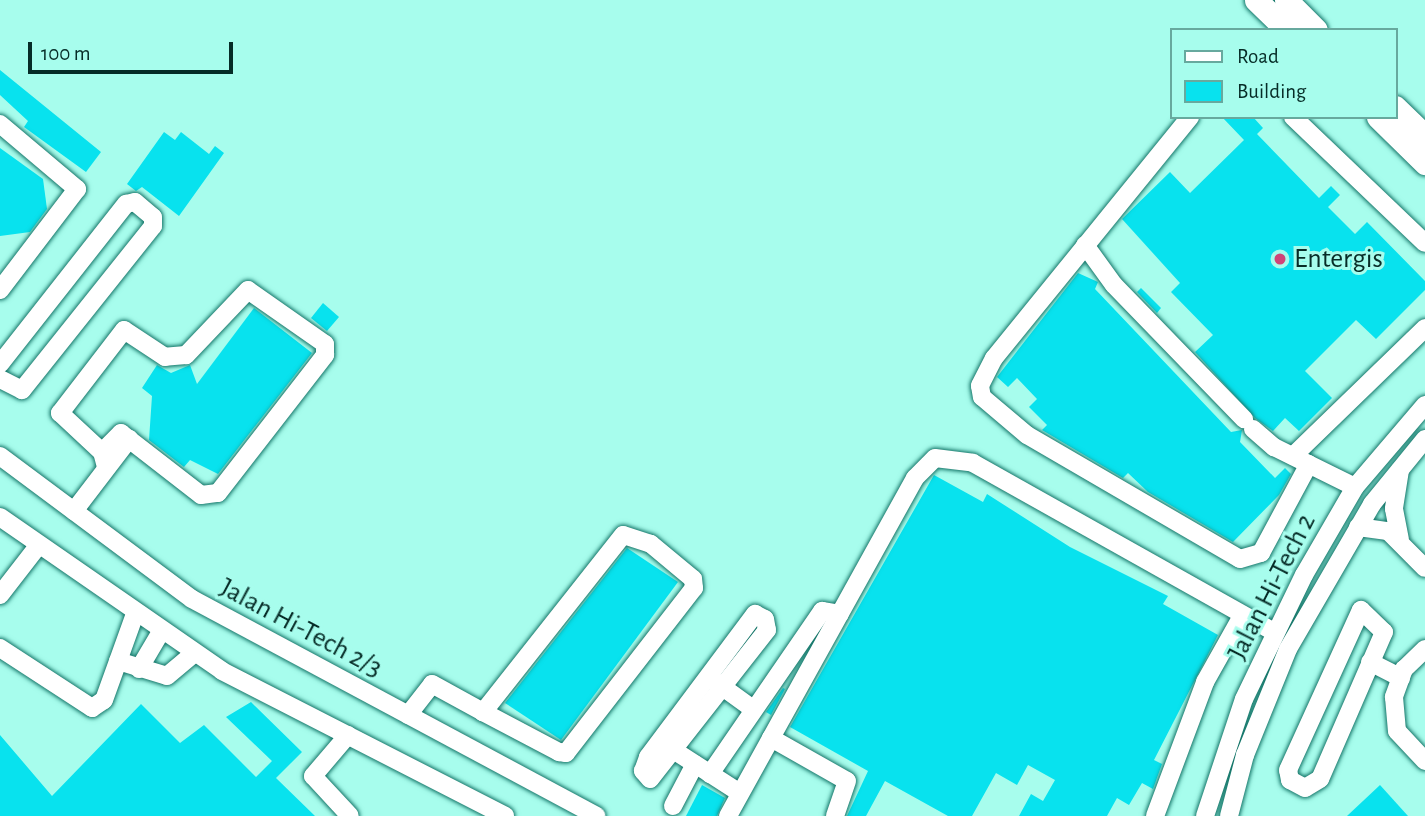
<!DOCTYPE html>
<style>
body{margin:0}
#map{position:relative;width:1425px;height:816px;overflow:hidden;background:#a7fded;font-family:"Alegreya Sans",sans-serif}
div>[style]{position:absolute}
[style*='--x']{left:calc(var(--x)*1px);top:calc(var(--y)*1px);width:calc(var(--w)*1px);rotate:calc(var(--a)*1deg)}
.building>*{inset:0;background:#08e2ee}
.roads{filter:drop-shadow(0 0 2px #147568) drop-shadow(0 0 2px #147568)}
.minor>*{height:18px;margin:-9px;padding:0 9px;transform-origin:9px;border-radius:9px;background:#fff}
.major>*{height:23px;margin:-11.5px;padding:0 11.5px;transform-origin:11.5px;border-radius:11.5px;background:#fff}
.dots>*{width:19px;height:19px;translate:-50% -50%;box-sizing:border-box;border:4px solid #a7fded;border-radius:50%}
span{translate:-50% -50%;white-space:nowrap;text-align:center;line-height:1.15;-webkit-text-stroke:6px #a7fded;paint-order:stroke}
.poi-label{font-size:28px;color:#062c27}
.left{translate:0 -50%;text-align:left}
.street-label{font-size:28px;color:#062c27}
.legend{position:absolute;left:1170px;top:28px;width:228px;height:91px;box-sizing:border-box;background:#a7fded;border:2px solid #67a99e;margin:0;padding:9px 12px;list-style:none;font-size:21px;color:#062c27}
.legend li{display:flex;align-items:center;gap:14px;height:35px}
.legend b{width:35px;border:2px solid #67a99e}
.scale{position:absolute;left:28px;top:42px;width:205px;height:32px;box-sizing:border-box;border:4px solid #062c27;border-top:0;padding-left:9px;font-size:21px;line-height:24px;white-space:nowrap;color:#062c27;-webkit-text-stroke:5px #a7fded;paint-order:stroke}
</style>
<div id="map">
<div class="building">
<i style="clip-path:polygon(0 70px,101px 152px,86px 172px,24px 127px,28px 121px,0 95px)"></i>
<i style="clip-path:polygon(1222px 117px,1253px 117px,1263px 128px,1257px 134px,1319px 198px,1331px 186px,1340px 195px,1328px 207px,1355px 234px,1367px 222px,1425px 281px,1425px 290px,1376px 339px,1356px 320px,1305px 371px,1332px 398px,1299px 431px,1285px 418px,1273px 431px,1255px 418px,1195px 352px,1213px 335px,1171px 292px,1180px 283px,1122px 219px,1170px 172px,1190px 193px,1244px 140px)"></i>
<i style="clip-path:polygon(164px 132px,175px 140px,181px 132px,209px 154px,215px 146px,224px 153px,179px 216px,142px 187px,136px 191px,127px 184px)"></i>
<i style="clip-path:polygon(0 148px,43px 179px,47px 209px,30px 232px,0 236px)"></i>
<i style="clip-path:polygon(1078px 273px,1098px 282px,1095px 289px,1231px 432px,1242px 430px,1240px 442px,1275px 478px,1285px 468px,1291px 474px,1279px 495px,1233px 542px,1148px 492px,1128px 473px,1123px 478px,1042px 430px,1047px 425px,1029px 407px,1037px 399px,1017px 378px,1008px 387px,997px 377px)"></i>
<i style="clip-path:polygon(1141px 288px,1161px 308px,1157px 313px,1137px 292px)"></i>
<i style="clip-path:polygon(323px 303px,339px 317px,327px 331px,311px 318px)"></i>
<i style="clip-path:polygon(254px 308px,312px 353px,218px 474px,190px 460px,184px 467px,149px 440px,152px 396px,142px 388px,157px 365px,171px 373px,190px 365px,197px 384px)"></i>
<i style="clip-path:polygon(934px 475px,983px 502px,987px 494px,1070px 547px,1168px 596px,1163px 604px,1218px 635px,1154px 760px,1162px 764px,1153px 789px,1142px 783px,1129px 805px,1117px 798px,1107px 816px,1019px 816px,1031px 794px,1043px 801px,1055px 780px,1028px 765px,1017px 785px,996px 773px,972px 816px,948px 816px,885px 781px,866px 816px,847px 816px,868px 771px,790px 727px)"></i>
<i style="clip-path:polygon(627px 548px,678px 582px,561px 740px,505px 703px)"></i>
<i style="clip-path:polygon(783px 688px,785px 689px,771px 715px,766px 712px)"></i>
<i style="clip-path:polygon(251px 702px,302px 752px,276px 778px,315px 816px,0 816px,0 735px,52px 796px,141px 704px,180px 743px,204px 725px,256px 777px,272px 761px,226px 717px)"></i>
<i style="clip-path:polygon(702px 785px,725px 798px,717px 816px,686px 816px)"></i>
<i style="clip-path:polygon(1380px 785px,1408px 816px,1347px 816px)"></i>
</div>
<div class="roads">
<div class="minor">
<i style="--x:1190;--y:117;--w:311;--a:129.1"></i>
<i style="--x:994;--y:358;--w:31;--a:117"></i>
<i style="--x:980;--y:386;--w:11;--a:80"></i>
<i style="--x:982;--y:397;--w:59;--a:40.2"></i>
<i style="--x:1027;--y:435;--w:246;--a:30.2"></i>
<i style="--x:1240;--y:559;--w:22;--a:-16"></i>
<i style="--x:1261;--y:553;--w:101;--a:-61.7"></i>
<i style="--x:1293;--y:117;--w:182;--a:43.7"></i>
<i style="--x:0;--y:124;--w:101;--a:40.2"></i>
<i style="--x:77;--y:189;--w:127;--a:127.3"></i>
<i style="--x:1085;--y:245;--w:49;--a:54.1"></i>
<i style="--x:1114;--y:285;--w:187;--a:45.9"></i>
<i style="--x:0;--y:364;--w:204;--a:-51.8"></i>
<i style="--x:126;--y:204;--w:9;--a:-13"></i>
<i style="--x:135;--y:202;--w:23;--a:40"></i>
<i style="--x:153;--y:217;--w:9;--a:90"></i>
<i style="--x:153;--y:226;--w:210;--a:128.6"></i>
<i style="--x:22;--y:390;--w:25;--a:-153"></i>
<i style="--x:1253;--y:429;--w:28;--a:41"></i>
<i style="--x:1274;--y:447;--w:90;--a:26.3"></i>
<i style="--x:102;--y:452;--w:27;--a:-45"></i>
<i style="--x:121;--y:433;--w:101;--a:37.8"></i>
<i style="--x:201;--y:495;--w:17;--a:-7"></i>
<i style="--x:218;--y:493;--w:175;--a:-52.2"></i>
<i style="--x:325;--y:355;--w:11;--a:-90"></i>
<i style="--x:325;--y:344;--w:94;--a:-145"></i>
<i style="--x:248;--y:290;--w:90;--a:133.6"></i>
<i style="--x:186;--y:355;--w:21;--a:175"></i>
<i style="--x:165;--y:357;--w:49;--a:-146.6"></i>
<i style="--x:124;--y:330;--w:105;--a:127.6"></i>
<i style="--x:60;--y:413;--w:57;--a:42.9"></i>
<i style="--x:102;--y:452;--w:16;--a:75"></i>
<i style="--x:0;--y:456;--w:239;--a:36.7"></i>
<i style="--x:192;--y:599;--w:459;--a:28.2"></i>
<i style="--x:1293;--y:456;--w:184;--a:-44.1"></i>
<i style="--x:1400;--y:470;--w:39;--a:99"></i>
<i style="--x:1394;--y:509;--w:31;--a:79"></i>
<i style="--x:74;--y:511;--w:91;--a:-52.6"></i>
<i style="--x:0;--y:517;--w:270;--a:34.7"></i>
<i style="--x:222;--y:671;--w:318;--a:27.1"></i>
<i style="--x:1358;--y:527;--w:30;--a:8"></i>
<i style="--x:1388;--y:531;--w:52;--a:45"></i>
<i style="--x:0;--y:595;--w:62;--a:-52.2"></i>
<i style="--x:1361;--y:610;--w:32;--a:44"></i>
<i style="--x:1384;--y:632;--w:160;--a:113.5"></i>
<i style="--x:1320;--y:779;--w:17;--a:149"></i>
<i style="--x:1305;--y:788;--w:17;--a:-152"></i>
<i style="--x:1290;--y:780;--w:10;--a:-101"></i>
<i style="--x:1288;--y:770;--w:176;--a:-65.5"></i>
<i style="--x:755;--y:614;--w:11;--a:27"></i>
<i style="--x:765;--y:619;--w:11;--a:80"></i>
<i style="--x:767;--y:630;--w:189;--a:128.1"></i>
<i style="--x:650;--y:779;--w:11;--a:-131"></i>
<i style="--x:643;--y:771;--w:15;--a:-70"></i>
<i style="--x:648;--y:757;--w:179;--a:-53.2"></i>
<i style="--x:0;--y:648;--w:110;--a:33.1"></i>
<i style="--x:92;--y:708;--w:14;--a:-34"></i>
<i style="--x:104;--y:700;--w:91;--a:-70.2"></i>
<i style="--x:1425;--y:649;--w:29;--a:136"></i>
<i style="--x:1404;--y:669;--w:30;--a:110"></i>
<i style="--x:1394;--y:697;--w:34;--a:85"></i>
<i style="--x:1397;--y:731;--w:41;--a:47"></i>
<i style="--x:118;--y:661;--w:51;--a:17"></i>
<i style="--x:167;--y:676;--w:35;--a:-40"></i>
<i style="--x:1370;--y:662;--w:35;--a:27"></i>
<i style="--x:139;--y:669;--w:45;--a:-59.5"></i>
<i style="--x:713;--y:680;--w:46;--a:36.1"></i>
<i style="--x:408;--y:715;--w:39;--a:-52"></i>
<i style="--x:432;--y:684;--w:58;--a:28.8"></i>
<i style="--x:483;--y:712;--w:86;--a:27.8"></i>
<i style="--x:559;--y:752;--w:7;--a:8"></i>
<i style="--x:566;--y:753;--w:209;--a:-52.2"></i>
<i style="--x:694;--y:588;--w:9;--a:-96"></i>
<i style="--x:693;--y:579;--w:55;--a:-140.2"></i>
<i style="--x:651;--y:544;--w:29;--a:-162"></i>
<i style="--x:623;--y:535;--w:226;--a:128.3"></i>
<i style="--x:348;--y:735;--w:54;--a:130.5"></i>
<i style="--x:313;--y:776;--w:54;--a:47.2"></i>
<i style="--x:771;--y:738;--w:297;--a:-61"></i>
<i style="--x:915;--y:478;--w:28;--a:-45"></i>
<i style="--x:935;--y:458;--w:38;--a:7"></i>
<i style="--x:973;--y:463;--w:345;--a:29.3"></i>
<i style="--x:664;--y:744;--w:90;--a:32.8"></i>
<i style="--x:710;--y:774;--w:198;--a:-55.5"></i>
<i style="--x:822;--y:611;--w:18;--a:9"></i>
<i style="--x:673;--y:806;--w:47;--a:-62.4"></i>
<i style="--x:728;--y:816;--w:89;--a:-61.1"></i>
<i style="--x:771;--y:738;--w:87;--a:29.5"></i>
<i style="--x:847;--y:781;--w:37;--a:109"></i>
<i style="--x:1155;--y:816;--w:143;--a:-69.5"></i>
<i style="--x:1205;--y:682;--w:76;--a:-60.7"></i>
<i style="--x:1205;--y:816;--w:123;--a:-71.6"></i>
<i style="--x:1244;--y:699;--w:138;--a:-64.2"></i>
<i style="--x:1304;--y:575;--w:102;--a:-59.9"></i>
<i style="--x:1355;--y:487;--w:108;--a:-49.5"></i>
<i style="--x:1229;--y:816;--w:63;--a:-75.3"></i>
<i style="--x:1245;--y:755;--w:114;--a:-67.9"></i>
<i style="--x:1288;--y:649;--w:168;--a:-59.9"></i>
<i style="--x:1372;--y:504;--w:84;--a:-50.8"></i>
</div>
<div class="major">
<i style="--x:1256;--y:0;--w:43;--a:44.1"></i>
<i style="--x:1286;--y:0;--w:42;--a:45"></i>
<i style="--x:1395;--y:107;--w:42;--a:44"></i>
<i style="--x:1378;--y:117;--w:66;--a:44.4"></i>
</div>
</div>
<div class="dots">
<i style="left:1280px;top:259px;background:#d04478"></i>
</div>
<div class="poi-label">
<span class="left" style="left:1294px;top:259px">Entergis</span>
</div>
<div class="street-label">
<span style="left:1272px;top:587px;rotate:-63deg">Jalan Hi-Tech 2</span>
<span style="left:301px;top:628px;rotate:28deg">Jalan Hi-Tech 2/3</span>
</div>
<ul class="legend">
<li><b style="height:9px;background:#fff"></b>Road</li>
<li><b style="height:19px;background:#08e2ee"></b>Building</li>
</ul>
<div class="scale">100 m</div>
</div>
